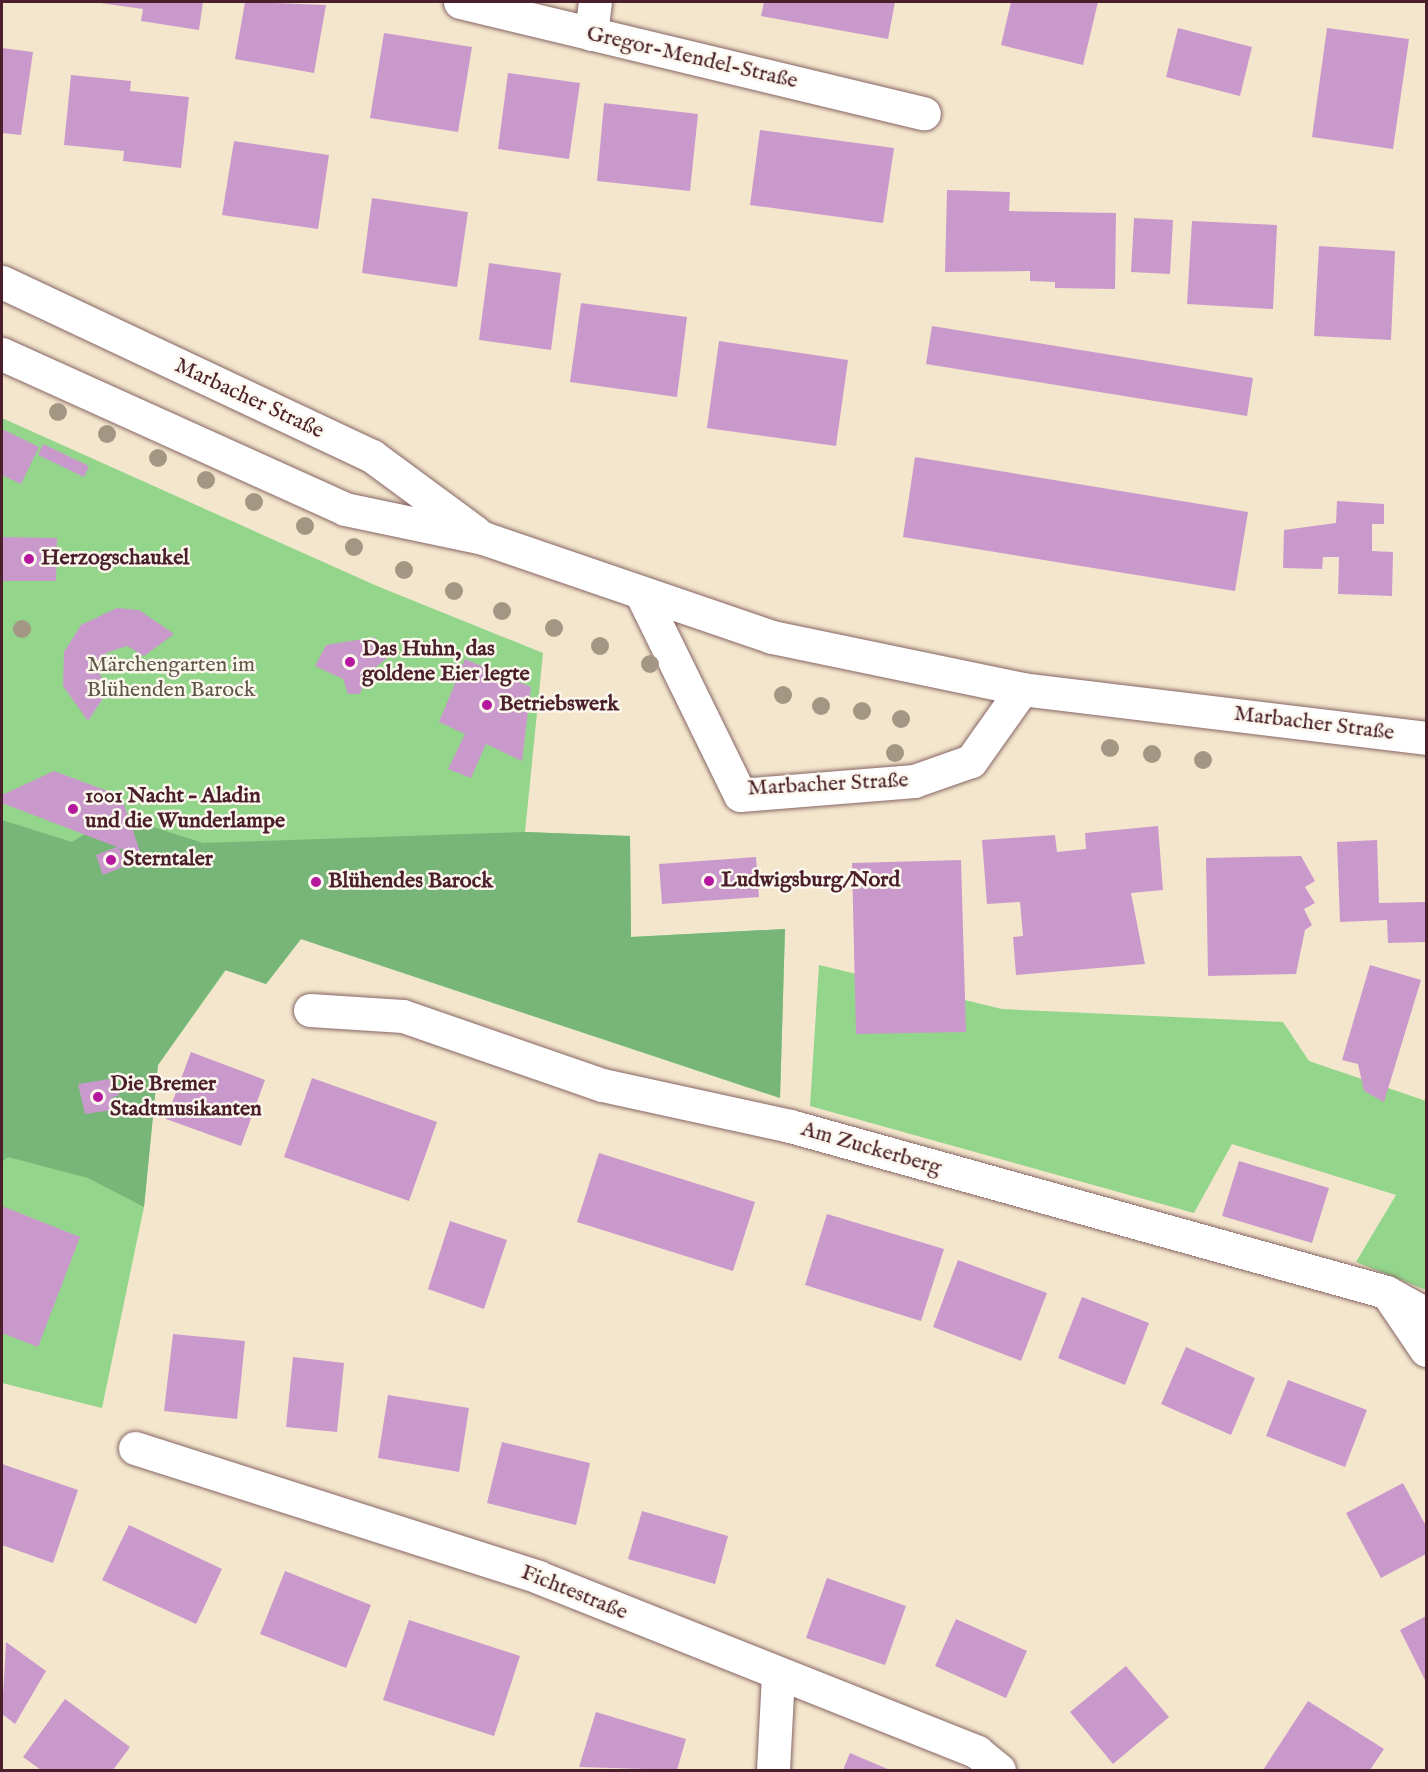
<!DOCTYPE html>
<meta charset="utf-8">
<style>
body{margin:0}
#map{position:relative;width:1428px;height:1772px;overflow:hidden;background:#f4e6cd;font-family:"IM FELL English",serif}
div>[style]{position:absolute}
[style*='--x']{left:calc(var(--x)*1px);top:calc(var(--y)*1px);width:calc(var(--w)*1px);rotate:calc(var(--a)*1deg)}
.green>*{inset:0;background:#94d58c}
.forest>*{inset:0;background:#77b678}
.building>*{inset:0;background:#ca99cc}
.roads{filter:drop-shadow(0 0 2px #866564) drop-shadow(0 0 2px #866564)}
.minor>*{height:33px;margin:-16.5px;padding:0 16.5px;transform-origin:16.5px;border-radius:16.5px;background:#fff}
.major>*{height:33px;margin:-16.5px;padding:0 16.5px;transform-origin:16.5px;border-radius:16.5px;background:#fff}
.trees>*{width:18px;height:18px;margin:-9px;border-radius:50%;background:#a39784}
.dots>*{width:16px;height:16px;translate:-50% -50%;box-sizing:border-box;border:3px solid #fbf7ec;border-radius:50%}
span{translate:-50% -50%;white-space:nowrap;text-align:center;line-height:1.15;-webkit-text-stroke:5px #fbf7ec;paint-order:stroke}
.street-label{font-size:22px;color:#4a1f2b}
.poi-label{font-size:22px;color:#4a1f2b;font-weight:700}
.left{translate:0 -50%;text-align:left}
.park-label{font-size:22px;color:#605648}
.frame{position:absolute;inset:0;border:3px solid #4a1f2b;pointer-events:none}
</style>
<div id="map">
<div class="green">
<i style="clip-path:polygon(2px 418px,377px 586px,543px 653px,525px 832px,630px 836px,631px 937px,785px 929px,780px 1098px,301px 939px,266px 984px,226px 970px,158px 1065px,144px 1207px,102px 1408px,2px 1383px)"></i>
<i style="clip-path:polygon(819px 965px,1002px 1009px,1283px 1022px,1309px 1061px,1426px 1101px,1426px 1290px,1356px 1262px,1396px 1195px,1232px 1144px,1194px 1213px,810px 1106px)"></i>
</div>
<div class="forest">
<i style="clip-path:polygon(2px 820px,72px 842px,103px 823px,153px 827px,203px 843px,525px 832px,630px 836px,631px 937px,785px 929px,780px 1098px,301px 939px,266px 984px,225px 970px,158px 1065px,144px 1207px,88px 1178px,8px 1157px,2px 1162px)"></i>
</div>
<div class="building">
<i style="clip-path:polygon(203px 2px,199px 30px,141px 21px,143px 9px,100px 3px)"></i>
<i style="clip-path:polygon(245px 2px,326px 5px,314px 73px,235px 59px)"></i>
<i style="clip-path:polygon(764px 2px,895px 2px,888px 39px,761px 16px)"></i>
<i style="clip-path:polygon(1011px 2px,1098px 2px,1083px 65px,1001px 45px)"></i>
<i style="clip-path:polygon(1178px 28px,1252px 47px,1240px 96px,1166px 77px)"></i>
<i style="clip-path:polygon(1327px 28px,1409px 39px,1393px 149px,1312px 137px)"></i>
<i style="clip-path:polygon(384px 33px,472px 47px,458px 132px,370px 118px)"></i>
<i style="clip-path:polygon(2px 48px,33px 52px,21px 135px,2px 133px)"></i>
<i style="clip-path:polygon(508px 73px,580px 83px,569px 159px,498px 149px)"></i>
<i style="clip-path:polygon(71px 75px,131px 81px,130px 91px,189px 97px,181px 168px,123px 161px,124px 151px,64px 145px)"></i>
<i style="clip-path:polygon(604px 103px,698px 114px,690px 191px,597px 181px)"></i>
<i style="clip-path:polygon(760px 130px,894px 148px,883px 223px,750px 205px)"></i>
<i style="clip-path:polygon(234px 141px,329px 155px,318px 229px,222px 215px)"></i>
<i style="clip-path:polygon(947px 190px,1010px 192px,1009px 211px,1116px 213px,1115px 289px,1055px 288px,1055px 282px,1030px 281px,1030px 271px,945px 272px)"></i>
<i style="clip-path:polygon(372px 198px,468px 212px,457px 287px,362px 273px)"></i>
<i style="clip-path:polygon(1134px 218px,1173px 220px,1170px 274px,1131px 272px)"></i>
<i style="clip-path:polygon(1192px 221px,1277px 225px,1273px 309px,1187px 304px)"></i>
<i style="clip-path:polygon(1319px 246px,1395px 251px,1391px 340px,1314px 336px)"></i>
<i style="clip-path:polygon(489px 263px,561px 273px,551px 350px,479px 340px)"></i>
<i style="clip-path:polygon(581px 303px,687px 317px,677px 397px,570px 382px)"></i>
<i style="clip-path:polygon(932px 326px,1253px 378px,1247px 416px,926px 364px)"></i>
<i style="clip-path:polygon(719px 341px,848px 360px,836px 446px,707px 428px)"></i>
<i style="clip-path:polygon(2px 429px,39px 447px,21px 484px,2px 475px)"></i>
<i style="clip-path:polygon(43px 444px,89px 466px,84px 477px,38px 455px)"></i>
<i style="clip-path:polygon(915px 457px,1248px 512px,1235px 591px,903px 537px)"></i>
<i style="clip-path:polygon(1337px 501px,1384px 504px,1384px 524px,1372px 524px,1372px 551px,1393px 552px,1392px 596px,1338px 594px,1339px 557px,1323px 557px,1322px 569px,1283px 568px,1284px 530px,1336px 523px)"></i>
<i style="clip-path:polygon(3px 537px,57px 538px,56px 581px,2px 581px)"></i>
<i style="clip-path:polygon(117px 608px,139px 610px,174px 634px,144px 656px,127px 646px,106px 653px,99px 673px,109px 689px,88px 721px,63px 686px,64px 652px,81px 625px)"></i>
<i style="clip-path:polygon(375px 637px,388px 657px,367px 675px,360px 694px,348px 694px,343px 679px,315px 666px,326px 645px)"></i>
<i style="clip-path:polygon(465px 659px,531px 687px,522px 761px,486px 744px,471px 778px,448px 769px,465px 734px,439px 722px)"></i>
<i style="clip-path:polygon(54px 771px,121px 796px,142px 857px,119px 848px,126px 866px,103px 875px,96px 855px,117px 847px,2px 803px,2px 795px)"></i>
<i style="clip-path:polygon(1158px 826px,1163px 890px,1131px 893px,1145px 964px,1016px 975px,1013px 937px,1023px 936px,1020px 902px,987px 904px,982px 840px,1055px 835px,1057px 852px,1086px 849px,1085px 833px)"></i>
<i style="clip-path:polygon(1377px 840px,1379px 903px,1426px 902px,1426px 942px,1388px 943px,1387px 920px,1340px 922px,1337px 842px)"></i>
<i style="clip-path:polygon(1301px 856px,1315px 881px,1305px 887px,1315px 903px,1304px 909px,1312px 925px,1305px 930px,1296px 974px,1208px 976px,1206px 858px)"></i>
<i style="clip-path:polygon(756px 857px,759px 897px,662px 904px,659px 864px)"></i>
<i style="clip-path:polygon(961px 860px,966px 1032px,856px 1034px,852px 863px)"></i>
<i style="clip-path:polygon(1370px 965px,1421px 980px,1384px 1102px,1364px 1091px,1358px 1064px,1342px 1060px)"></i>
<i style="clip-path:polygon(191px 1052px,265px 1080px,241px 1146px,166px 1119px)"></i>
<i style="clip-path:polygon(116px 1078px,119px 1095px,111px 1098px,112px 1110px,85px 1114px,78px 1084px)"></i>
<i style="clip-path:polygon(312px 1078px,437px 1122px,409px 1201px,284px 1157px)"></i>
<i style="clip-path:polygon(599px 1153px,755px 1202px,733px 1271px,577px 1222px)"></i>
<i style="clip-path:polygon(1239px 1161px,1329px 1188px,1312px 1243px,1222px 1216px)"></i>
<i style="clip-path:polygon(2px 1206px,80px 1237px,38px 1347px,2px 1333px)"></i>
<i style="clip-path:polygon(827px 1214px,944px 1249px,921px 1321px,805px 1285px)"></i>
<i style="clip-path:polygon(450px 1221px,507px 1240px,484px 1309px,428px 1289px)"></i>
<i style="clip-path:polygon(958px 1260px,1047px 1293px,1021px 1361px,933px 1327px)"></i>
<i style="clip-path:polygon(1082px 1297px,1149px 1323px,1125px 1385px,1058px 1358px)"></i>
<i style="clip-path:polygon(173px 1334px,245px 1341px,237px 1419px,164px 1411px)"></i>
<i style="clip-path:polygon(1186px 1347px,1255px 1378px,1231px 1435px,1161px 1404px)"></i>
<i style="clip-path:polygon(293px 1357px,344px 1363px,337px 1432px,286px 1427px)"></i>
<i style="clip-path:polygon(1288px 1380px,1367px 1410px,1345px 1467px,1266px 1436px)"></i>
<i style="clip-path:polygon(388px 1395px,469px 1408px,459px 1472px,378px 1458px)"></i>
<i style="clip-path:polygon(502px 1442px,590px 1463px,576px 1525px,487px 1503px)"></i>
<i style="clip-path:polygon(2px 1464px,78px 1490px,53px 1563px,2px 1545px)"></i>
<i style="clip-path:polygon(1403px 1483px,1426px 1526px,1426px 1554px,1381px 1578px,1346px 1513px)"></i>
<i style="clip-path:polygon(642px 1511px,728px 1536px,715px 1584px,628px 1559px)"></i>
<i style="clip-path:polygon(129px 1525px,222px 1569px,196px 1624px,102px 1580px)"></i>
<i style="clip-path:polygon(285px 1571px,371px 1605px,346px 1668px,260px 1634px)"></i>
<i style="clip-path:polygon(827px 1578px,906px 1606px,885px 1665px,806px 1638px)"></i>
<i style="clip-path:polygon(1426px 1616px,1426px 1682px,1400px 1630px)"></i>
<i style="clip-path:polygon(956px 1619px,1027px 1651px,1006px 1698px,935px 1666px)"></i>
<i style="clip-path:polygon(409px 1620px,520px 1656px,494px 1736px,383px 1700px)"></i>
<i style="clip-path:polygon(6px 1642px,46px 1671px,15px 1724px,2px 1714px)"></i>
<i style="clip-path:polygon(1126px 1666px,1169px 1717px,1113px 1764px,1070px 1712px)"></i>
<i style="clip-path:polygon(65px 1699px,130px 1747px,113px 1770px,41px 1770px,23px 1757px)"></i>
<i style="clip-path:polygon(1308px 1701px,1384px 1749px,1370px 1770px,1263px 1770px)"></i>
<i style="clip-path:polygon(596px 1712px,686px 1739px,677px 1770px,579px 1767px)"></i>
<i style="clip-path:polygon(850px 1753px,890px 1770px,843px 1770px)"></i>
</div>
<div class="roads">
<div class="minor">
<i style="--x:460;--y:2;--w:477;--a:13.5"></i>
<i style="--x:591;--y:34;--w:32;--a:-83"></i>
<i style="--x:643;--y:597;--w:220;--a:63.9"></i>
<i style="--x:740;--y:795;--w:175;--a:-4.6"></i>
<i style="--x:914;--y:781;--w:60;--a:-19.3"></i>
<i style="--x:971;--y:761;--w:88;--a:-54.7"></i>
<i style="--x:310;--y:1010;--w:93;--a:3.7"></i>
<i style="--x:403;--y:1016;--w:211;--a:19.1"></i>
<i style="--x:602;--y:1085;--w:192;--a:12.3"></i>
<i style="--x:790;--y:1126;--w:619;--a:15.56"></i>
<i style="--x:1386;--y:1292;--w:46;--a:28.8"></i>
<i style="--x:1390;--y:1297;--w:64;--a:55.8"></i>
<i style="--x:135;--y:1448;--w:423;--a:17.7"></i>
<i style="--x:538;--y:1577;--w:473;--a:21.7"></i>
<i style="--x:977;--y:1752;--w:28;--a:39"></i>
<i style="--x:773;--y:1770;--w:94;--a:-87"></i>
</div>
<div class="major">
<i style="--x:2;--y:282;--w:409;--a:25.2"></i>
<i style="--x:372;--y:456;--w:128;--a:36.4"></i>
<i style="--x:2;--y:354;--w:376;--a:24.3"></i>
<i style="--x:345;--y:509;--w:141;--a:11.9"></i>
<i style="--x:483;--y:538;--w:305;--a:18.9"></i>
<i style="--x:772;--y:637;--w:255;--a:11.7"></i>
<i style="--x:1022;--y:689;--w:407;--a:6.9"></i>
</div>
</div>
<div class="trees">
<i style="left:58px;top:412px"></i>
<i style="left:107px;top:434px"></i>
<i style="left:158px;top:458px"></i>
<i style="left:206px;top:480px"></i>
<i style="left:254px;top:502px"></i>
<i style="left:305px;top:526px"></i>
<i style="left:354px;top:547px"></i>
<i style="left:404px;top:570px"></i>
<i style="left:454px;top:591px"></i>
<i style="left:502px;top:611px"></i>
<i style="left:554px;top:628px"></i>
<i style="left:22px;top:629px"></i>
<i style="left:600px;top:646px"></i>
<i style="left:650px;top:664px"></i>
<i style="left:783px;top:695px"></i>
<i style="left:821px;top:706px"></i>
<i style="left:862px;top:711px"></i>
<i style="left:901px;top:719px"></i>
<i style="left:1110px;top:748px"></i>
<i style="left:895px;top:753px"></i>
<i style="left:1152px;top:754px"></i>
<i style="left:1203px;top:760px"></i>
</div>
<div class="dots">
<i style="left:29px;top:559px;background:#b5179e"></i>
<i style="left:350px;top:662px;background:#b5179e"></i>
<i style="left:487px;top:705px;background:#b5179e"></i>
<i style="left:73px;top:809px;background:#b5179e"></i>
<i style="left:111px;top:860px;background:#b5179e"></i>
<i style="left:709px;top:881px;background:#b5179e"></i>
<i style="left:316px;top:882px;background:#b5179e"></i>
<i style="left:98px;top:1097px;background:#b5179e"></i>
</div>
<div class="street-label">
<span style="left:692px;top:58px;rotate:13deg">Gregor-Mendel-Straße</span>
<span style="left:249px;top:399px;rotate:25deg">Marbacher Straße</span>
<span style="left:1314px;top:724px;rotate:7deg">Marbacher Straße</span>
<span style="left:828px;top:785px;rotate:-3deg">Marbacher Straße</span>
<span style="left:871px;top:1149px;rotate:16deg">Am Zuckerberg</span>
<span style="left:574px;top:1593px;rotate:22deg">Fichtestraße</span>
</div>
<div class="poi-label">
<span class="left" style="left:41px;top:559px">Herzogschaukel</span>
<span class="left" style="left:362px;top:662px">Das Huhn, das<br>goldene Eier legte</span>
<span class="left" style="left:499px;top:705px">Betriebswerk</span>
<span class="left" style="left:85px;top:809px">1001 Nacht – Aladin<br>und die Wunderlampe</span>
<span class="left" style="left:123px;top:860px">Sterntaler</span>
<span class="left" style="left:721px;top:881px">Ludwigsburg/Nord</span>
<span class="left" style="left:328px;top:882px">Blühendes Barock</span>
<span class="left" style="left:110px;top:1097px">Die Bremer<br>Stadtmusikanten</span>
</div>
<div class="park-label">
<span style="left:171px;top:678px">Märchengarten im<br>Blühenden Barock</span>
</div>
<div class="frame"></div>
</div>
